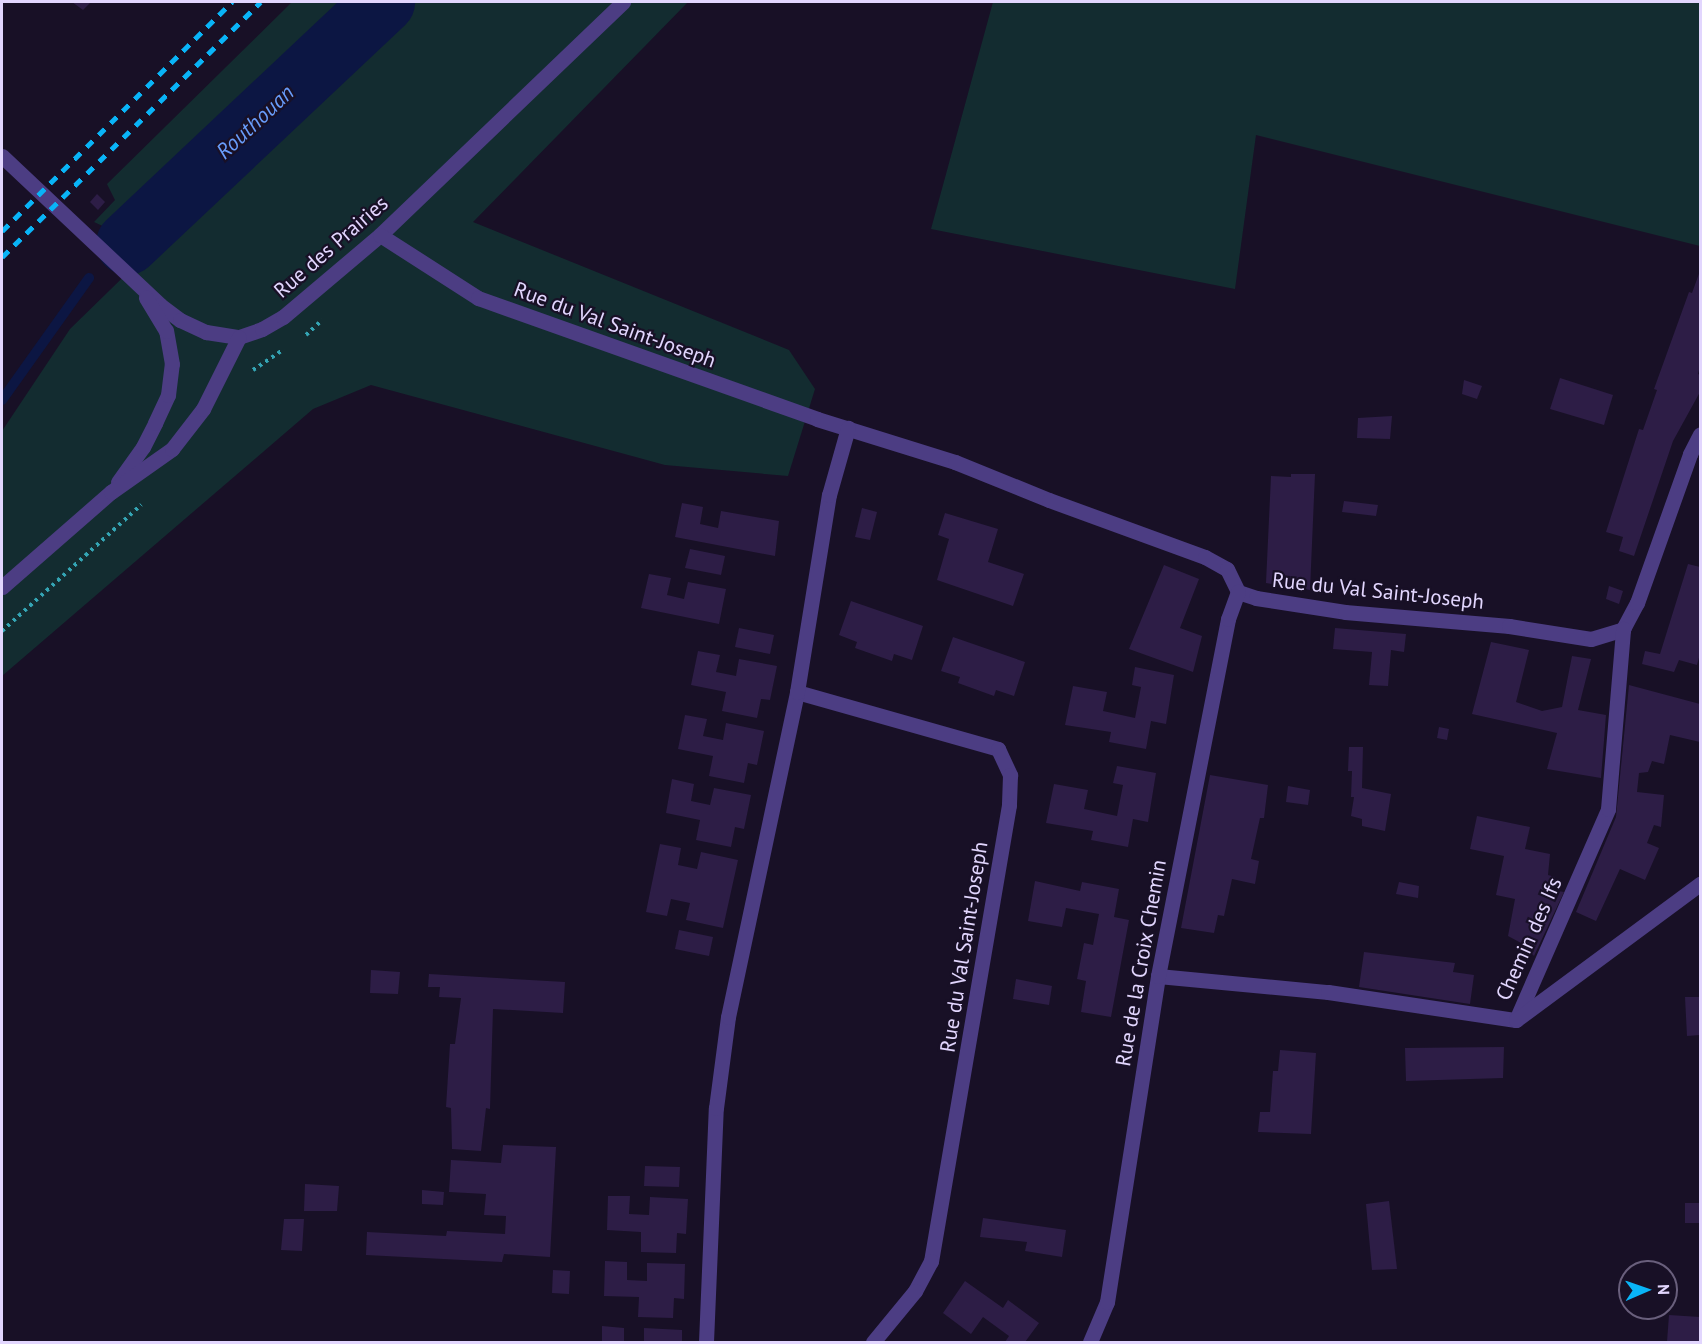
<!DOCTYPE html>
<style>
body{margin:0}
#map{position:relative;width:1702px;height:1344px;overflow:hidden;background:#181026;font-family:"PT Sans",sans-serif}
div>[style]{position:absolute}
[style*='--x']{left:calc(var(--x)*1px);top:calc(var(--y)*1px);width:calc(var(--w)*1px);rotate:calc(var(--a)*1deg)}
.green>*{inset:0;background:#132c30}
.stream>*{height:10px;margin:-5px;padding:0 5px;transform-origin:5px;border-radius:5px;background:#0c1643}
.river>*{height:63px;margin:-31.5px;padding:0 31.5px;transform-origin:31.5px;border-radius:31.5px;background:#0c1643}
.building>*{inset:0;background:#2d1d46}
.path>*{height:4px;margin-top:-2px;transform-origin:0;background:repeating-linear-gradient(90deg,#34a5b4 0 3px,transparent 0 7.5px)}
.minor>*{height:15px;margin:-7.5px;padding:0 7.5px;transform-origin:7.5px;border-radius:7.5px;background:#4c3d83}
.rail>*{height:4.5px;margin-top:-2.25px;transform-origin:0;background:repeating-linear-gradient(90deg,#09b4f7 0 9px,transparent 0 17px)}
span{translate:-50% -50%;white-space:nowrap;text-align:center;line-height:1.15;-webkit-text-stroke:4.5px #181026;paint-order:stroke}
.street-label{font-size:21px;color:#e2d6fe}
.water-label{font-size:22px;color:#689cfa;font-style:italic}
.frame{position:absolute;inset:0;border:3px solid #e2d6fe;pointer-events:none}
.north{position:absolute;left:1618px;top:1260px;width:60px;height:60px;box-sizing:border-box;background:#181026;border:2px solid #695f7c;border-radius:50%;rotate:88deg;font-size:16px;font-weight:700;line-height:24px;text-align:center;color:#e2d6fe}
.north::after{content:'';display:block;margin:auto;width:21px;height:27px;background:#09b4f7;clip-path:polygon(50% 0,100% 100%,50% 72%,0 100%)}
</style>
<div id="map">
<div class="green">
<i style="clip-path:polygon(292px 2px,688px 2px,473px 222px,789px 350px,815px 389px,788px 476px,665px 465px,371px 385px,313px 409px,2px 676px,2px 431px,70px 329px,152px 249px,94px 222px,115px 200px,107px 184px)"></i>
<i style="clip-path:polygon(993px 2px,1700px 2px,1700px 246px,1256px 135px,1235px 289px,931px 229px)"></i>
</div>
<div class="stream">
<i style="--x:2;--y:400;--w:150;--a:-54.5"></i>
</div>
<div class="river">
<i style="--x:127;--y:243;--w:352;--a:-43.3"></i>
</div>
<div class="building">
<i style="clip-path:polygon(72px 2px,91px 2px,83px 10px)"></i>
<i style="clip-path:polygon(97px 194px,105px 202px,98px 210px,90px 202px)"></i>
<i style="clip-path:polygon(1700px 271px,1700px 366px,1698px 374px,1700px 375px,1700px 392px,1673px 441px,1634px 556px,1619px 551px,1623px 537px,1606px 532px,1639px 429px,1643px 430px,1657px 390px,1654px 389px,1689px 292px,1692px 293px)"></i>
<i style="clip-path:polygon(1560px 378px,1613px 395px,1604px 425px,1550px 409px)"></i>
<i style="clip-path:polygon(1464px 380px,1482px 386px,1477px 399px,1462px 394px)"></i>
<i style="clip-path:polygon(1392px 416px,1390px 439px,1357px 438px,1358px 418px)"></i>
<i style="clip-path:polygon(1291px 474px,1315px 474px,1310px 590px,1266px 583px,1271px 476px,1291px 477px)"></i>
<i style="clip-path:polygon(1344px 501px,1378px 505px,1376px 516px,1342px 512px)"></i>
<i style="clip-path:polygon(682px 503px,703px 507px,700px 524px,718px 528px,721px 511px,779px 521px,775px 556px,675px 537px)"></i>
<i style="clip-path:polygon(862px 508px,877px 512px,870px 540px,855px 537px)"></i>
<i style="clip-path:polygon(945px 513px,998px 529px,988px 562px,1024px 574px,1013px 606px,937px 580px,949px 539px,938px 535px)"></i>
<i style="clip-path:polygon(690px 549px,725px 556px,721px 575px,685px 568px)"></i>
<i style="clip-path:polygon(1688px 564px,1700px 567px,1700px 654px,1697px 665px,1679px 660px,1674px 672px,1642px 664px,1645px 651px,1660px 654px)"></i>
<i style="clip-path:polygon(1164px 565px,1199px 579px,1180px 628px,1202px 636px,1193px 672px,1129px 649px)"></i>
<i style="clip-path:polygon(649px 574px,671px 578px,667px 595px,684px 599px,688px 582px,726px 589px,719px 624px,641px 608px)"></i>
<i style="clip-path:polygon(1609px 586px,1623px 591px,1619px 604px,1606px 599px)"></i>
<i style="clip-path:polygon(851px 601px,923px 626px,912px 660px,894px 654px,892px 661px,855px 648px,857px 642px,839px 635px)"></i>
<i style="clip-path:polygon(739px 628px,774px 635px,770px 654px,735px 647px)"></i>
<i style="clip-path:polygon(1335px 628px,1406px 634px,1404px 652px,1391px 650px,1388px 686px,1369px 685px,1372px 652px,1333px 649px)"></i>
<i style="clip-path:polygon(953px 637px,1025px 662px,1014px 696px,996px 690px,994px 696px,958px 683px,960px 677px,941px 671px)"></i>
<i style="clip-path:polygon(1491px 642px,1529px 650px,1516px 702px,1542px 711px,1562px 707px,1572px 656px,1591px 659px,1578px 710px,1606px 715px,1601px 778px,1547px 769px,1557px 733px,1472px 714px)"></i>
<i style="clip-path:polygon(698px 651px,720px 655px,716px 672px,736px 676px,739px 659px,777px 666px,770px 700px,761px 699px,757px 718px,722px 711px,726px 692px,691px 685px)"></i>
<i style="clip-path:polygon(1135px 667px,1174px 675px,1166px 724px,1151px 721px,1146px 749px,1109px 742px,1111px 732px,1065px 725px,1073px 686px,1107px 692px,1103px 711px,1135px 718px,1141px 687px,1132px 685px)"></i>
<i style="clip-path:polygon(1629px 685px,1700px 704px,1700px 742px,1670px 735px,1664px 764px,1652px 761px,1648px 772px,1639px 773px,1637px 792px,1664px 795px,1661px 827px,1654px 825px,1647px 843px,1659px 848px,1645px 880px,1620px 869px,1596px 921px,1576px 912px,1616px 817px)"></i>
<i style="clip-path:polygon(685px 715px,707px 719px,703px 736px,723px 740px,726px 723px,764px 731px,757px 765px,748px 763px,744px 783px,709px 776px,713px 756px,678px 749px)"></i>
<i style="clip-path:polygon(1439px 727px,1449px 729px,1447px 740px,1437px 738px)"></i>
<i style="clip-path:polygon(1349px 747px,1363px 747px,1362px 788px,1391px 794px,1385px 831px,1362px 826px,1362px 819px,1351px 816px,1354px 797px,1351px 797px,1352px 771px,1348px 771px)"></i>
<i style="clip-path:polygon(1117px 766px,1156px 773px,1148px 822px,1133px 819px,1128px 847px,1091px 840px,1093px 831px,1046px 823px,1054px 784px,1088px 790px,1084px 809px,1117px 816px,1123px 785px,1113px 783px)"></i>
<i style="clip-path:polygon(1210px 775px,1268px 785px,1264px 818px,1260px 818px,1251px 859px,1259px 861px,1255px 884px,1232px 879px,1224px 916px,1218px 915px,1214px 933px,1181px 928px)"></i>
<i style="clip-path:polygon(672px 779px,694px 784px,691px 801px,710px 805px,714px 788px,751px 795px,744px 829px,735px 827px,731px 847px,696px 840px,700px 820px,666px 813px)"></i>
<i style="clip-path:polygon(1288px 786px,1310px 790px,1308px 805px,1286px 802px)"></i>
<i style="clip-path:polygon(1477px 816px,1530px 827px,1525px 849px,1550px 854px,1548px 875px,1555px 877px,1553px 890px,1564px 892px,1534px 956px,1523px 944px,1508px 936px,1515px 899px,1496px 895px,1504px 856px,1470px 849px)"></i>
<i style="clip-path:polygon(660px 844px,681px 848px,678px 865px,697px 869px,701px 852px,738px 860px,723px 928px,686px 920px,690px 903px,671px 899px,667px 916px,646px 912px)"></i>
<i style="clip-path:polygon(1035px 881px,1080px 891px,1082px 882px,1119px 889px,1114px 917px,1129px 920px,1111px 1017px,1081px 1012px,1086px 981px,1077px 979px,1084px 943px,1093px 945px,1099px 914px,1066px 908px,1062px 927px,1028px 921px)"></i>
<i style="clip-path:polygon(1399px 882px,1419px 886px,1418px 898px,1396px 894px)"></i>
<i style="clip-path:polygon(679px 930px,713px 937px,709px 956px,675px 949px)"></i>
<i style="clip-path:polygon(1364px 952px,1455px 963px,1453px 972px,1474px 975px,1470px 1004px,1359px 987px)"></i>
<i style="clip-path:polygon(371px 970px,400px 972px,398px 994px,370px 993px)"></i>
<i style="clip-path:polygon(429px 974px,565px 982px,563px 1013px,493px 1009px,490px 1109px,486px 1108px,481px 1151px,452px 1149px,451px 1108px,446px 1107px,450px 1044px,455px 1044px,461px 998px,439px 997px,440px 987px,428px 987px)"></i>
<i style="clip-path:polygon(1016px 979px,1052px 986px,1049px 1005px,1013px 999px)"></i>
<i style="clip-path:polygon(1685px 997px,1700px 997px,1700px 1035px,1687px 1036px)"></i>
<i style="clip-path:polygon(1504px 1047px,1503px 1078px,1406px 1081px,1405px 1048px)"></i>
<i style="clip-path:polygon(1280px 1050px,1316px 1053px,1311px 1134px,1258px 1132px,1260px 1112px,1270px 1112px,1273px 1071px,1278px 1071px)"></i>
<i style="clip-path:polygon(503px 1145px,556px 1147px,550px 1257px,504px 1254px,502px 1262px,366px 1255px,367px 1232px,446px 1236px,447px 1231px,505px 1234px,506px 1216px,484px 1215px,486px 1194px,449px 1192px,451px 1160px,501px 1163px)"></i>
<i style="clip-path:polygon(645px 1166px,680px 1167px,679px 1187px,644px 1186px)"></i>
<i style="clip-path:polygon(305px 1184px,339px 1186px,337px 1211px,304px 1211px)"></i>
<i style="clip-path:polygon(422px 1190px,444px 1192px,443px 1205px,422px 1204px)"></i>
<i style="clip-path:polygon(608px 1196px,630px 1196px,629px 1214px,649px 1215px,650px 1197px,688px 1199px,686px 1234px,677px 1233px,676px 1253px,641px 1252px,641px 1232px,607px 1230px)"></i>
<i style="clip-path:polygon(1389px 1201px,1397px 1269px,1372px 1270px,1366px 1204px)"></i>
<i style="clip-path:polygon(1685px 1203px,1700px 1203px,1700px 1223px,1685px 1223px)"></i>
<i style="clip-path:polygon(983px 1218px,1066px 1230px,1062px 1257px,1025px 1251px,1027px 1242px,980px 1237px)"></i>
<i style="clip-path:polygon(284px 1219px,304px 1219px,302px 1251px,281px 1250px)"></i>
<i style="clip-path:polygon(605px 1261px,627px 1262px,627px 1280px,647px 1281px,647px 1263px,685px 1264px,684px 1299px,674px 1298px,673px 1318px,638px 1317px,639px 1297px,604px 1296px)"></i>
<i style="clip-path:polygon(553px 1270px,570px 1271px,569px 1294px,552px 1293px)"></i>
<i style="clip-path:polygon(965px 1281px,1003px 1308px,1008px 1300px,1039px 1323px,1025px 1342px,1005px 1342px,1009px 1336px,983px 1317px,971px 1334px,943px 1313px)"></i>
<i style="clip-path:polygon(1669px 1315px,1700px 1317px,1700px 1342px,1667px 1342px)"></i>
<i style="clip-path:polygon(602px 1326px,624px 1328px,624px 1342px,602px 1342px)"></i>
<i style="clip-path:polygon(644px 1328px,682px 1330px,682px 1342px,644px 1342px)"></i>
</div>
<div class="path">
<i style="--x:306;--y:335;--w:22;--a:-43"></i>
<i style="--x:253;--y:370;--w:37;--a:-34"></i>
<i style="--x:2;--y:631;--w:188;--a:-42.2"></i>
</div>
<div class="minor">
<i style="--x:2;--y:156;--w:217;--a:43.3"></i>
<i style="--x:160;--y:305;--w:25;--a:37"></i>
<i style="--x:180;--y:320;--w:29;--a:25"></i>
<i style="--x:206;--y:332;--w:33;--a:9"></i>
<i style="--x:239;--y:337;--w:24;--a:-19"></i>
<i style="--x:262;--y:329;--w:24;--a:-30"></i>
<i style="--x:283;--y:317;--w:127;--a:-40.2"></i>
<i style="--x:380;--y:235;--w:337;--a:-43.8"></i>
<i style="--x:380;--y:235;--w:117;--a:32.7"></i>
<i style="--x:478;--y:298;--w:360;--a:19.6"></i>
<i style="--x:817;--y:419;--w:145;--a:17.3"></i>
<i style="--x:955;--y:462;--w:101;--a:22"></i>
<i style="--x:1049;--y:500;--w:166;--a:20.1"></i>
<i style="--x:1205;--y:557;--w:25;--a:29"></i>
<i style="--x:1227;--y:569;--w:25;--a:64"></i>
<i style="--x:1238;--y:592;--w:19;--a:18"></i>
<i style="--x:1256;--y:598;--w:90;--a:8.9"></i>
<i style="--x:1345;--y:612;--w:165;--a:4.9"></i>
<i style="--x:1509;--y:626;--w:83;--a:9"></i>
<i style="--x:1591;--y:639;--w:34;--a:-17"></i>
<i style="--x:1623;--y:629;--w:30;--a:-62"></i>
<i style="--x:1637;--y:603;--w:158;--a:-70.4"></i>
<i style="--x:1690;--y:454;--w:22;--a:-63"></i>
<i style="--x:118;--y:482;--w:43;--a:-54.5"></i>
<i style="--x:143;--y:447;--w:27;--a:-63"></i>
<i style="--x:155;--y:423;--w:31;--a:-65"></i>
<i style="--x:168;--y:395;--w:31;--a:-83"></i>
<i style="--x:172;--y:364;--w:34;--a:-100"></i>
<i style="--x:166;--y:331;--w:39;--a:-121"></i>
<i style="--x:2;--y:587;--w:145;--a:-41.1"></i>
<i style="--x:111;--y:492;--w:75;--a:-35.2"></i>
<i style="--x:172;--y:449;--w:51;--a:-52.2"></i>
<i style="--x:203;--y:409;--w:80;--a:-63.4"></i>
<i style="--x:797;--y:692;--w:209;--a:15.8"></i>
<i style="--x:998;--y:749;--w:29;--a:65"></i>
<i style="--x:1010;--y:775;--w:30;--a:92"></i>
<i style="--x:1009;--y:805;--w:463;--a:99.7"></i>
<i style="--x:931;--y:1261;--w:34;--a:118"></i>
<i style="--x:915;--y:1291;--w:66;--a:129.5"></i>
<i style="--x:1158;--y:976;--w:171;--a:5.4"></i>
<i style="--x:1328;--y:992;--w:190;--a:8.5"></i>
<i style="--x:1516;--y:1020;--w:230;--a:-66.4"></i>
<i style="--x:1608;--y:809;--w:181;--a:-85.2"></i>
<i style="--x:1516;--y:1020;--w:229;--a:-36.5"></i>
<i style="--x:706;--y:1342;--w:234;--a:-87.6"></i>
<i style="--x:716;--y:1108;--w:92;--a:-82.5"></i>
<i style="--x:728;--y:1017;--w:332;--a:-78"></i>
<i style="--x:797;--y:692;--w:200;--a:-80.8"></i>
<i style="--x:829;--y:495;--w:70;--a:-74.2"></i>
<i style="--x:1090;--y:1342;--w:43;--a:-67"></i>
<i style="--x:1107;--y:1302;--w:330;--a:-81.1"></i>
<i style="--x:1158;--y:976;--w:364;--a:-78.9"></i>
<i style="--x:1228;--y:619;--w:29;--a:-70"></i>
</div>
<div class="rail">
<i style="--x:2;--y:231;--w:325;--a:-44.9"></i>
<i style="--x:2;--y:257;--w:363;--a:-44.6"></i>
</div>
<div class="street-label">
<span style="left:331px;top:247px;rotate:-41deg">Rue des Prairies</span>
<span style="left:615px;top:325px;rotate:20deg">Rue du Val Saint-Joseph</span>
<span style="left:1378px;top:591px;rotate:6deg">Rue du Val Saint-Joseph</span>
<span style="left:1529px;top:939px;rotate:-66deg">Chemin des Ifs</span>
<span style="left:964px;top:947px;rotate:-81deg">Rue du Val Saint-Joseph</span>
<span style="left:1141px;top:963px;rotate:-80deg">Rue de la Croix Chemin</span>
</div>
<div class="water-label">
<span style="left:255px;top:122px;rotate:-43deg">Routhouan</span>
</div>
<div class="frame"></div>
<div class="north">N</div>
</div>
